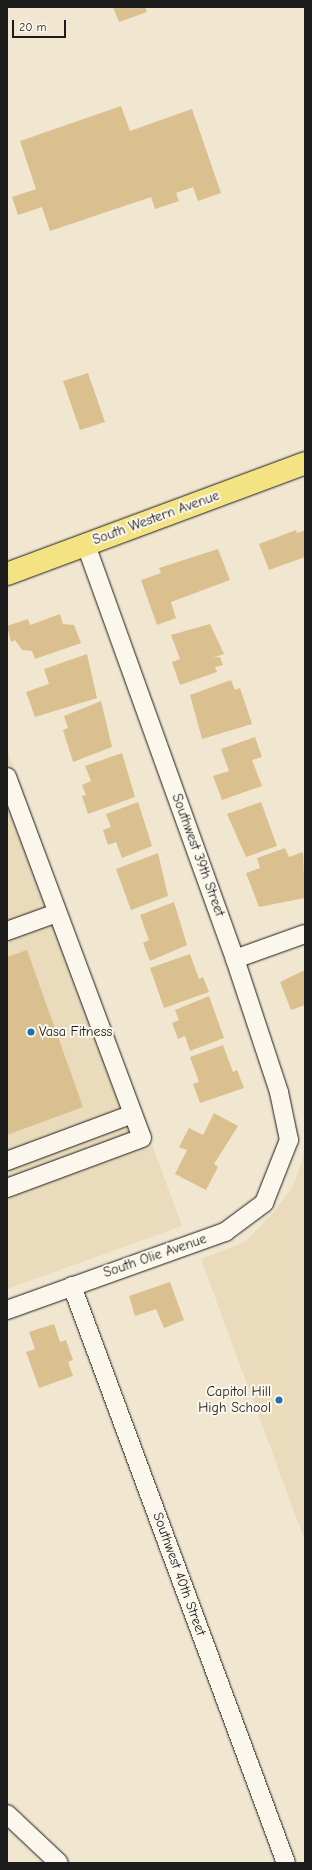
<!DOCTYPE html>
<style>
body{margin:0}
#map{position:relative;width:312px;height:1870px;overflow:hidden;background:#f1e6d0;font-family:"Comic Neue",sans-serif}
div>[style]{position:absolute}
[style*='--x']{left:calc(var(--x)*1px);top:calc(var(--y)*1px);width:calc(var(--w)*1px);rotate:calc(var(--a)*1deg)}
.built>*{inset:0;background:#eadbbc}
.building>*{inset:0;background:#dac08f}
.roads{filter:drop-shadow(0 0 1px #1c1c1c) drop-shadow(0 0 1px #1c1c1c)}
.minor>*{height:18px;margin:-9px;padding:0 9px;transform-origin:9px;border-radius:9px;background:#fbf7ec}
.major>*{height:22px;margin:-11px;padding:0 11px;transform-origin:11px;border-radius:11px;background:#f4e382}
.dots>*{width:11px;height:11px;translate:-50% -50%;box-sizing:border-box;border:2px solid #fbf7ec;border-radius:50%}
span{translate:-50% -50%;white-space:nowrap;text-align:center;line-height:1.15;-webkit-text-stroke:4px #fbf7ec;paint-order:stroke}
.street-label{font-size:14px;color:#1c1c1c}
.poi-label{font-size:14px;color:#1c1c1c}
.left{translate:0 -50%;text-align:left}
.right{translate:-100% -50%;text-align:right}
.frame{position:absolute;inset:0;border:8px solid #1c1c1c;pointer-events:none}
.scale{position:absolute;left:12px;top:20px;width:54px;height:18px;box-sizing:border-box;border:2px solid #1c1c1c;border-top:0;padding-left:5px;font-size:12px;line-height:14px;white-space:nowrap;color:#1c1c1c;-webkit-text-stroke:3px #fbf7ec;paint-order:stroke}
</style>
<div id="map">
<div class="built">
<i style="clip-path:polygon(7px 749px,182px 1226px,7px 1289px)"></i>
<i style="clip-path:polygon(305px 1138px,305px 1541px,201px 1259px,245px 1242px,272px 1214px,292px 1188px,302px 1162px)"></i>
</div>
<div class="building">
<i style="clip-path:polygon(113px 7px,145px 7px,147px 12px,119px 22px)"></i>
<i style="clip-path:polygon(121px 106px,130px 131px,192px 109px,221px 193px,198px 201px,193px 187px,176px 193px,179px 201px,155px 209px,151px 197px,50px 231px,42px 207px,18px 215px,12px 197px,36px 189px,20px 141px)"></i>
<i style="clip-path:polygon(88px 373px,105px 422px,80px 430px,63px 381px)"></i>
<i style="clip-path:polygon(296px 530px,297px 533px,305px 530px,305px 557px,269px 570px,259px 544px)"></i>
<i style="clip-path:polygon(218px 549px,230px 580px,171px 602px,176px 618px,157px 625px,141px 580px,161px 573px,159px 568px)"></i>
<i style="clip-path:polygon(60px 614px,63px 624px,74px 625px,81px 643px,35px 659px,32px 651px,22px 650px,15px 640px,11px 642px,7px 626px,28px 619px,30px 625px)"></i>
<i style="clip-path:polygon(210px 624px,224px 654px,212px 658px,220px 657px,223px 665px,215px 667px,217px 672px,180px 685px,172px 662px,180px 659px,171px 635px)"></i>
<i style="clip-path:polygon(87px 654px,97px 698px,35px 717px,26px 692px,49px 684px,44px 669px)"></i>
<i style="clip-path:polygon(231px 680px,235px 690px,240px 688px,252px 724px,202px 739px,190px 695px)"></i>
<i style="clip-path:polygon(101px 701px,112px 747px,73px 762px,63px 730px,68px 728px,64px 716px)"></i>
<i style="clip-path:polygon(255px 737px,262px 757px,252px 760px,262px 786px,222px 800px,213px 776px,229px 771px,221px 749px)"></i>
<i style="clip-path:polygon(122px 753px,135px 797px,88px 814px,82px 796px,86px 795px,82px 785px,91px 781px,85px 766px)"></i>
<i style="clip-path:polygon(138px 802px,152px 846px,122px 858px,116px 842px,108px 845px,103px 830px,111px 827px,106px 814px)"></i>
<i style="clip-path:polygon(261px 802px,277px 846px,246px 857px,227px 814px)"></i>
<i style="clip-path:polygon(285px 848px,289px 857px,303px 852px,305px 898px,259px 907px,246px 873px,260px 868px,257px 858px)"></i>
<i style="clip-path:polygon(158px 853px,168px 896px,131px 910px,116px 869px)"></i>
<i style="clip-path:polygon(174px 902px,187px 945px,150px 961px,143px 943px,149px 940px,140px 915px)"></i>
<i style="clip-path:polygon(27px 950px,83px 1107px,7px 1135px,7px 957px)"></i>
<i style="clip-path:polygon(190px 954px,199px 979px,203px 977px,209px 992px,164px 1008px,150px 968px)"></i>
<i style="clip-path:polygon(305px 970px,305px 1005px,291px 1010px,280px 982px)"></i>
<i style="clip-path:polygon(209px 996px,224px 1038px,190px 1051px,185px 1036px,178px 1039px,172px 1023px,179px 1020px,175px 1010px)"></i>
<i style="clip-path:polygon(223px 1045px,233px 1072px,237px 1070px,244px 1088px,200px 1103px,193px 1084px,199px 1082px,190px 1057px)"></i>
<i style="clip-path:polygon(214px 1113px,238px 1126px,214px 1164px,218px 1167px,206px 1190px,175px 1174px,187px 1150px,179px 1147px,189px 1128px,203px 1135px)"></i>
<i style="clip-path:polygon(170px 1282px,184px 1320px,164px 1328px,156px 1309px,135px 1316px,129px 1296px)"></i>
<i style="clip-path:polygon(54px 1324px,60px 1342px,66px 1340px,73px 1360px,68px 1362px,73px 1376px,39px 1388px,26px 1352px,35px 1349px,29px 1332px)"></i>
</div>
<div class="roads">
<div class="minor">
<i style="--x:7;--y:777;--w:385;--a:69.5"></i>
<i style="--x:142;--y:1138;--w:144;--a:159.7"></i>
<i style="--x:7;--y:931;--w:53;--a:-19.8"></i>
<i style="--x:235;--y:959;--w:74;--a:-19.7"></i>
<i style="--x:7;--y:1161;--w:134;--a:-20.5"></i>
<i style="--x:72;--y:1286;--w:615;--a:69.65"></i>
<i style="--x:7;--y:1310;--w:232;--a:-19.7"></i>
<i style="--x:225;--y:1232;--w:49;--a:-36.6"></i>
<i style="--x:264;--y:1203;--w:68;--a:-68.4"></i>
<i style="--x:289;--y:1140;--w:49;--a:-101.8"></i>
<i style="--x:279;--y:1092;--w:140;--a:-108.3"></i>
<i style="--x:235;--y:959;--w:442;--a:-109.8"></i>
<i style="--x:7;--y:1814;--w:71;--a:43.3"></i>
</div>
<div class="major">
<i style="--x:7;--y:574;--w:318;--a:-20.4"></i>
</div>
</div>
<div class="dots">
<i style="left:31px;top:1032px;background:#1f6fb2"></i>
<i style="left:279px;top:1400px;background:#1f6fb2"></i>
</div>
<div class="street-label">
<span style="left:156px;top:518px;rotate:-20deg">South Western Avenue</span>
<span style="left:198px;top:855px;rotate:70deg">Southwest 39th Street</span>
<span style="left:155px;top:1256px;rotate:-19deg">South Olie Avenue</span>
<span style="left:179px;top:1574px;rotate:70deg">Southwest 40th Street</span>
</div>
<div class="poi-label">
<span class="left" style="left:39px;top:1032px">Vasa Fitness</span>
<span class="right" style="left:271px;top:1400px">Capitol Hill<br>High School</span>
</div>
<div class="frame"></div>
<div class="scale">20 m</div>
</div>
